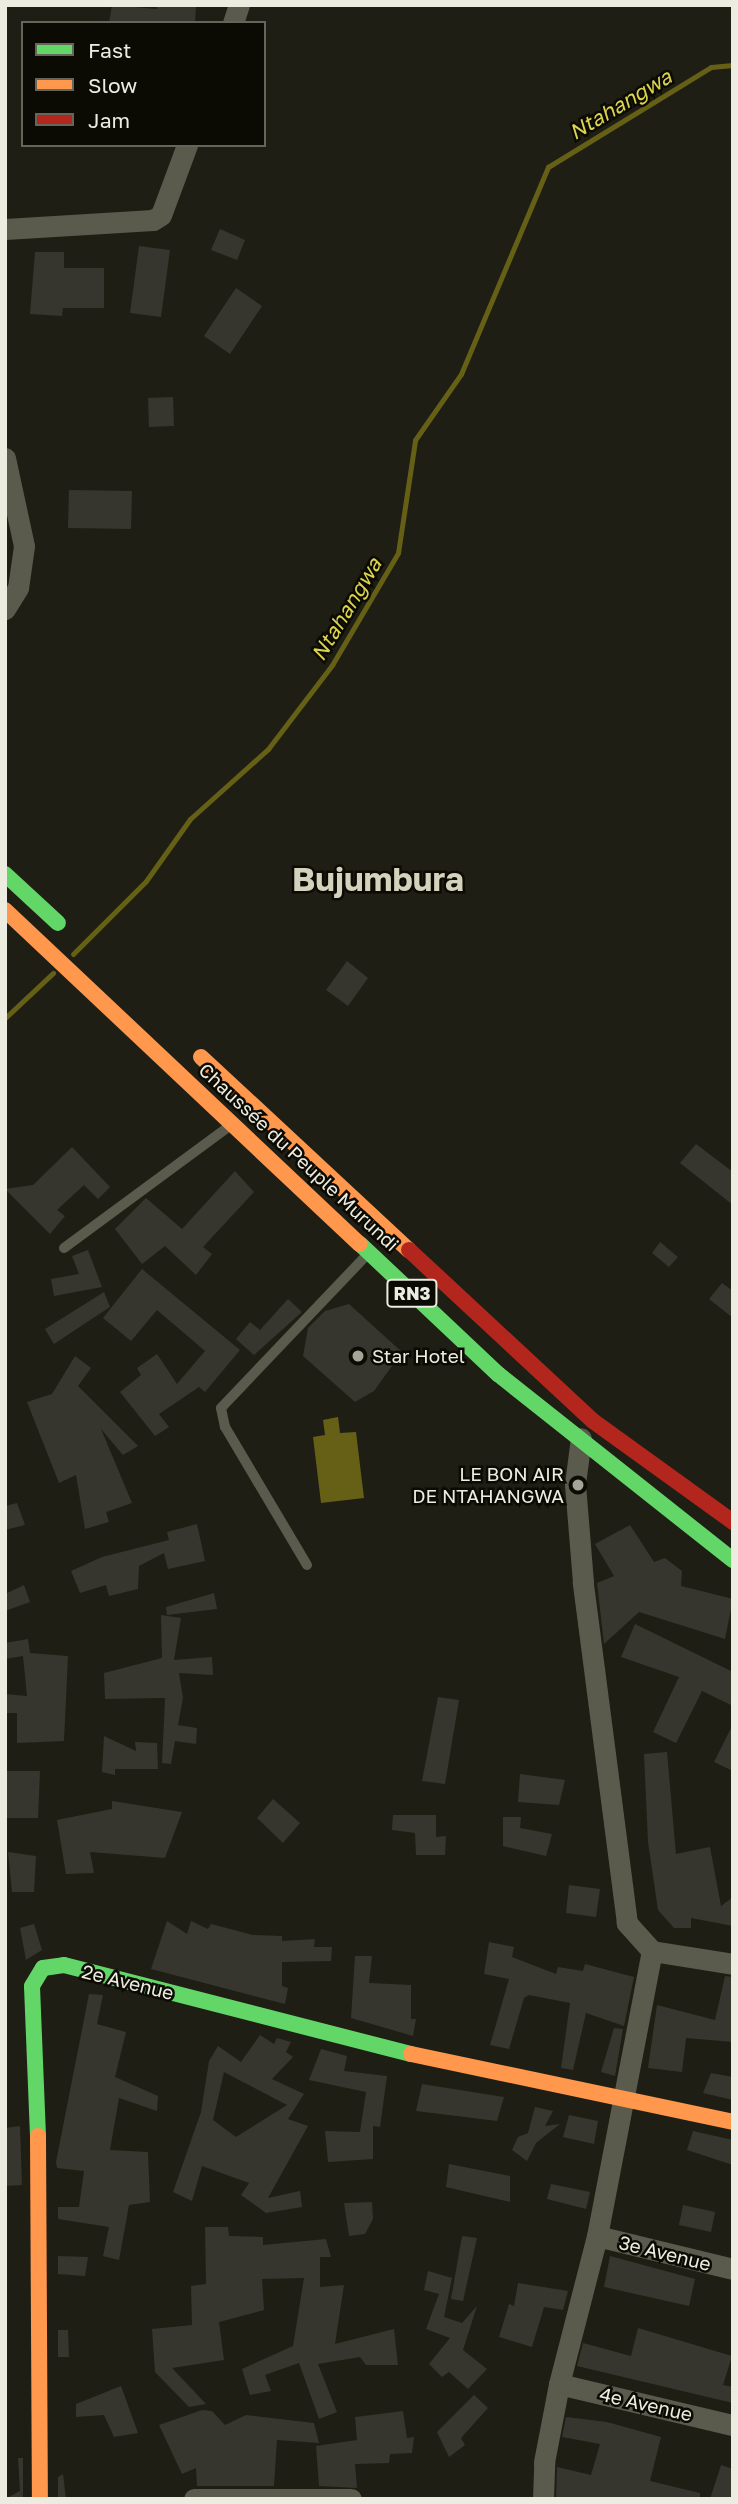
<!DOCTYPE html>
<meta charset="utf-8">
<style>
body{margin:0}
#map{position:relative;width:738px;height:2504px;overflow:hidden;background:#1e1e14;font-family:"Golos Text",sans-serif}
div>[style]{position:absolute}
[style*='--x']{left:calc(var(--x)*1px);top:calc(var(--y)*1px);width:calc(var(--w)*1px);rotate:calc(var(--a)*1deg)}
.water>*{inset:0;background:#656016}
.stream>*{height:5px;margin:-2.5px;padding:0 2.5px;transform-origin:2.5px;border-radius:2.5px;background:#656016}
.building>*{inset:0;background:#36362e}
.lane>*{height:10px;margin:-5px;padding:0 5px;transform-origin:5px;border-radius:5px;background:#5a5a4d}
.street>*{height:21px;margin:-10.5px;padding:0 10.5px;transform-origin:10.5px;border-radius:10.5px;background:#5a5a4d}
.fast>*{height:16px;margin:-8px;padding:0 8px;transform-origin:8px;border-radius:8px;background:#63d668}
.slow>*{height:16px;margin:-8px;padding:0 8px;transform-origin:8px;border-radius:8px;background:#ff974d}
.jam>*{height:16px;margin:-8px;padding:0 8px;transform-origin:8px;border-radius:8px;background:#b3261e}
.dots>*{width:19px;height:19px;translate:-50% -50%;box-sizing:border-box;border:4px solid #0b0b04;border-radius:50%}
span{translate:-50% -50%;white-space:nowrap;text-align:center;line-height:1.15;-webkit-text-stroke:5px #0b0b04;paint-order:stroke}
.shield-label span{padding:2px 5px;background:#0b0b04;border:2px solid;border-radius:5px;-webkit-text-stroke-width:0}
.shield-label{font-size:18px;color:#ecece0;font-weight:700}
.street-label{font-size:19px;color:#ecece0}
.poi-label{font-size:19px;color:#ecece0}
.left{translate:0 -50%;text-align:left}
.right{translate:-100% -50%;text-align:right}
.water-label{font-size:21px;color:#ddd44e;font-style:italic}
.town-label{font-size:33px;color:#d3d2bc;font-weight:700}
.frame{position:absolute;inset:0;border:7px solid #ecece0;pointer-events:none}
.legend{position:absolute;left:21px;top:21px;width:245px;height:126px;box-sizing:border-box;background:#0b0b04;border:2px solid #65655c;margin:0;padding:9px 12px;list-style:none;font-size:21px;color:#ecece0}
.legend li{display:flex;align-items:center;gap:14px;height:35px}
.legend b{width:35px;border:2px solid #65655c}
</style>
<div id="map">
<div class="water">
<i style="clip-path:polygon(338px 1417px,340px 1433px,356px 1432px,364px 1498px,321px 1503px,313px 1437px,325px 1435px,323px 1420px)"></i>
</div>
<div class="stream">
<i style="--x:73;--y:954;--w:103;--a:-45"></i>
<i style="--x:146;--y:881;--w:76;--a:-54.6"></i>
<i style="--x:190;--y:819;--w:105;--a:-41.9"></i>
<i style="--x:268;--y:749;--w:106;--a:-52.7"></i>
<i style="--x:332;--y:665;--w:130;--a:-59.5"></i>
<i style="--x:398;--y:553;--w:114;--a:-81.4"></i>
<i style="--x:415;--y:440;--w:80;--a:-55.1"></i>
<i style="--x:461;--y:374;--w:225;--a:-67.2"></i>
<i style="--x:548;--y:167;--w:191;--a:-31.5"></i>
<i style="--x:711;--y:67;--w:22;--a:-5"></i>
<i style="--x:5;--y:1018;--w:66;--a:-43.2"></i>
</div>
<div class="building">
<i style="clip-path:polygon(112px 5px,157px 9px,157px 5px,196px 5px,195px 23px,109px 23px)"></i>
<i style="clip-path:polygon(220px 229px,245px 240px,237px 260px,211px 250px)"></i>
<i style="clip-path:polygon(139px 246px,170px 250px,161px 317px,130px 313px)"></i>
<i style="clip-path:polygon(35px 252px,64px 252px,64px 268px,104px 268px,104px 308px,63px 308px,62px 316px,30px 314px)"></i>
<i style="clip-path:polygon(236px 288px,262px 306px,230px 354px,204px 336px)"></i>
<i style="clip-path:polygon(173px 397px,174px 426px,149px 427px,148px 398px)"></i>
<i style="clip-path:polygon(69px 490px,132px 491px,131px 529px,68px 528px)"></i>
<i style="clip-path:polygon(347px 961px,368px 978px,348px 1006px,326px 990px)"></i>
<i style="clip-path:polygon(696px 1144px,733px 1172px,733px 1205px,680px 1163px)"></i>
<i style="clip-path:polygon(72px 1147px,110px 1187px,98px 1199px,84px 1185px,57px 1210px,65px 1216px,50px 1234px,5px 1189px,33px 1185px)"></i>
<i style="clip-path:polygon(235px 1171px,254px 1192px,203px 1247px,212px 1254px,196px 1275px,165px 1246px,142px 1264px,115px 1229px,146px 1198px,182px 1229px)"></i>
<i style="clip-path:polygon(660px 1242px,678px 1257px,669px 1267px,652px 1253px)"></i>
<i style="clip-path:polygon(88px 1250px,102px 1287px,54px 1296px,51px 1279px,79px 1274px,72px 1256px)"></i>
<i style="clip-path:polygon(142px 1269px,240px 1350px,205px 1392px,199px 1387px,159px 1414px,169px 1427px,155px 1436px,120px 1392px,141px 1375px,137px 1368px,157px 1354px,177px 1384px,205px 1351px,157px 1310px,131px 1341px,103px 1318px)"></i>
<i style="clip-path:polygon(722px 1283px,733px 1291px,733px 1318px,709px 1299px)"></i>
<i style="clip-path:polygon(104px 1292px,110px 1307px,54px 1344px,45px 1329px)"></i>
<i style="clip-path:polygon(288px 1299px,302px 1312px,254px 1355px,236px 1339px,250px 1322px,260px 1330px)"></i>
<i style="clip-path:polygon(349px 1304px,402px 1352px,374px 1391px,355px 1402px,303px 1356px,308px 1328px,325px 1311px)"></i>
<i style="clip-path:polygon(75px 1356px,91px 1368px,78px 1386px,138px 1446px,123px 1455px,101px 1429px,132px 1503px,106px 1512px,109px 1522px,85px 1529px,76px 1475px,59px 1483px,27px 1402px,52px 1394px)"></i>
<i style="clip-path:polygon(17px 1503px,25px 1525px,5px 1530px,5px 1506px)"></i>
<i style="clip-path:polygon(197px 1524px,205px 1561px,168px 1569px,164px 1553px,139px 1566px,138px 1589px,109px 1596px,106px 1585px,80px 1593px,71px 1571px,102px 1557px,169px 1540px,167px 1532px)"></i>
<i style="clip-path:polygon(630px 1525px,654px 1562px,665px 1558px,682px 1571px,681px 1586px,733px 1599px,725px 1639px,639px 1612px,604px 1644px,597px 1583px,614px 1576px,595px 1544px)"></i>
<i style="clip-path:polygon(24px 1585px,30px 1602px,5px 1611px,5px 1594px)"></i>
<i style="clip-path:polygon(214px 1593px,217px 1609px,167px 1615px,166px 1607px)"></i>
<i style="clip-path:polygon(161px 1615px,181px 1618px,174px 1660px,212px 1657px,213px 1675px,179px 1673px,183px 1698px,178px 1725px,197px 1728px,196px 1744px,175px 1741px,171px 1764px,162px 1763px,165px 1698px,105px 1699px,104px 1673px,162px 1658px)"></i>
<i style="clip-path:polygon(635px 1624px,733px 1672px,733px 1706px,702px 1691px,676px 1743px,653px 1732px,679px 1677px,621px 1657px)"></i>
<i style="clip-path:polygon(28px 1639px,30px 1653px,68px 1656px,64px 1741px,17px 1743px,17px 1713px,7px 1713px,5px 1694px,27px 1696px,23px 1656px,5px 1659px,5px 1643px)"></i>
<i style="clip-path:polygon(438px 1697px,459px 1700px,445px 1784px,422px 1781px)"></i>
<i style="clip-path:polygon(733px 1724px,733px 1771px,714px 1762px)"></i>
<i style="clip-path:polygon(104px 1736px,136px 1751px,135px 1742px,157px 1743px,158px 1769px,115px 1769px,115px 1775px,102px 1772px)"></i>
<i style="clip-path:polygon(667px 1752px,676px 1854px,710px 1847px,721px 1906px,733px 1897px,733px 1926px,691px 1918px,691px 1928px,674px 1928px,658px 1910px,648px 1842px,644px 1754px)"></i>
<i style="clip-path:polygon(5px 1771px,40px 1771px,38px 1818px,5px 1818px)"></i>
<i style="clip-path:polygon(520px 1774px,565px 1780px,559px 1805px,518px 1802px)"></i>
<i style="clip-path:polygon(273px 1799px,300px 1823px,283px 1843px,257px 1818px)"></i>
<i style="clip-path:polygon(112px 1801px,182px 1812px,165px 1858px,90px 1852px,94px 1873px,66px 1874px,57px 1820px,112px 1809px)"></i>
<i style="clip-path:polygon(393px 1815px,436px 1815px,436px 1837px,446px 1836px,445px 1855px,416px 1855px,415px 1833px,392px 1830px)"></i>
<i style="clip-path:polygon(503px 1817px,521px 1817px,520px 1828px,552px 1834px,546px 1856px,503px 1846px)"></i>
<i style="clip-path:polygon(8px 1852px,36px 1856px,34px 1892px,12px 1892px)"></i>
<i style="clip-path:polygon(569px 1885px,600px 1889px,596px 1917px,566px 1913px)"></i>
<i style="clip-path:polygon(167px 1921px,187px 1934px,191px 1921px,208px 1929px,211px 1924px,253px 1935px,282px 1936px,282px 1941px,315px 1939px,314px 1947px,332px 1947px,331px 1961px,282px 1962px,282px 1986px,288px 1988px,285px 2004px,151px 1969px)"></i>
<i style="clip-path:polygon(34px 1924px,42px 1950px,26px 1960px,20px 1928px)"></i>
<i style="clip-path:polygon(489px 1942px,514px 1947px,512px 1957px,556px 1974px,558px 1967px,583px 1971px,585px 1964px,634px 1977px,624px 2026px,586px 2013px,573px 2070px,561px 2068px,570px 2003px,529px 1995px,524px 1998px,509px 2049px,490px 2045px,509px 1979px,484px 1974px)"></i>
<i style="clip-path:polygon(355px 1956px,372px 1956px,369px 1983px,411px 1985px,411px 2019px,416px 2019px,413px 2036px,351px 2018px)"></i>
<i style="clip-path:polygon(725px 1976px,733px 1977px,733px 2042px,686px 2038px,682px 2072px,648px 2068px,657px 2005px,715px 2020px)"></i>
<i style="clip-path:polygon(89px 1994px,103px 1995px,97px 2024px,126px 2032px,115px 2077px,158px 2096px,157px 2111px,119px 2098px,110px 2150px,148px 2152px,150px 2202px,129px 2205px,119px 2260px,103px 2256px,109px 2227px,58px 2219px,58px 2207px,79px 2207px,84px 2171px,57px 2168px,56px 2162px)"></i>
<i style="clip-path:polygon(614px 2028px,623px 2029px,615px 2076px,601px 2072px)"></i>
<i style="clip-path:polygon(evenodd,260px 2035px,274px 2044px,277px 2038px,291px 2042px,286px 2052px,293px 2057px,272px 2079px,304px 2094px,288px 2119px,308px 2126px,268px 2198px,300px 2191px,302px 2207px,266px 2213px,241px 2195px,249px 2183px,202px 2166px,192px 2201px,173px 2192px,201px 2112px,209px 2061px,218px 2046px,241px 2062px,260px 2035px,224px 2072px,239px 2080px,287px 2105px,236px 2137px,213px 2120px,224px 2072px)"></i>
<i style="clip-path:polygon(321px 2049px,347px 2056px,344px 2071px,387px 2076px,380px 2127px,373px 2126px,373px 2159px,328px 2162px,325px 2131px,360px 2132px,366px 2092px,309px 2080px)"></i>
<i style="clip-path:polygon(711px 2073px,733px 2077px,733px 2100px,703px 2093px)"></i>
<i style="clip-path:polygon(422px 2084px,504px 2097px,497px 2121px,416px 2111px)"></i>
<i style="clip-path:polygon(535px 2107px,553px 2111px,545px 2126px,560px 2124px,536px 2143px,527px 2161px,512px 2150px,518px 2137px,528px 2133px)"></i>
<i style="clip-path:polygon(569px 2115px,598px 2121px,594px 2144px,563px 2137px)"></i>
<i style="clip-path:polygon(20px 2126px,22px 2185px,5px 2186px,5px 2128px)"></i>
<i style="clip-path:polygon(693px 2131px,733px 2140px,733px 2165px,687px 2150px)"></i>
<i style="clip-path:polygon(449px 2164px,510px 2176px,510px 2202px,446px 2187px)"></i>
<i style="clip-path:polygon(551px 2184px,590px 2192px,586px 2209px,547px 2199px)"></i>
<i style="clip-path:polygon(372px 2202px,373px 2219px,365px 2234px,349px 2236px,344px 2203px)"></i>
<i style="clip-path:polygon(683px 2205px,715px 2212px,711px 2232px,679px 2225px)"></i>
<i style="clip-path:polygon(205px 2227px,228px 2227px,229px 2236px,263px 2237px,263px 2245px,326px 2239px,331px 2257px,320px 2257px,320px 2287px,344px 2285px,335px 2344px,394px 2329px,398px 2365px,366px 2365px,360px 2357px,318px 2364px,337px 2412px,319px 2419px,299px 2363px,265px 2375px,271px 2391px,250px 2395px,242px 2369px,293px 2346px,304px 2278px,262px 2279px,264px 2310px,219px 2322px,224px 2360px,172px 2368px,206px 2404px,189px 2407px,155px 2372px,152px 2329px,192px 2325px,191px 2286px,206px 2284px)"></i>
<i style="clip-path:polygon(462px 2236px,477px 2238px,463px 2301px,451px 2299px)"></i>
<i style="clip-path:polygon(58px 2256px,88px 2257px,85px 2276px,58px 2274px)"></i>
<i style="clip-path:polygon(610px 2256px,695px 2279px,689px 2306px,604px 2287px)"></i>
<i style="clip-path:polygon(428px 2271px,452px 2278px,444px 2317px,462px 2323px,477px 2306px,463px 2350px,487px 2369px,468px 2389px,449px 2372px,442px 2377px,429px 2364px,450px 2338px,426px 2329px,439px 2294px,424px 2290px)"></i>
<i style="clip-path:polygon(518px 2283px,568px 2291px,563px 2310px,544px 2307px,532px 2347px,499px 2337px,509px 2304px,514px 2306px)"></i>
<i style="clip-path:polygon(638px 2328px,732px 2356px,723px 2385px,733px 2387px,733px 2403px,577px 2366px,583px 2343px,631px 2356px)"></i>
<i style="clip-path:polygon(58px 2330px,68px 2330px,69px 2357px,58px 2357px)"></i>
<i style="clip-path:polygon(121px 2386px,138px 2433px,114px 2437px,104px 2415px,76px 2417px,76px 2404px)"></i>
<i style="clip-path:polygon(474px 2395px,488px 2408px,461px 2438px,465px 2445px,449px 2457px,437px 2432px)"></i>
<i style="clip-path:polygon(202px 2410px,212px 2411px,225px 2425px,246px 2415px,314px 2423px,319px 2443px,277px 2440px,274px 2486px,197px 2486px,196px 2468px,182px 2474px,159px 2425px)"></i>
<i style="clip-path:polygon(403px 2411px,407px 2438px,414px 2437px,412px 2453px,390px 2454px,389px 2463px,355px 2464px,357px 2488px,319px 2486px,316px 2446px,357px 2440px,355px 2417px)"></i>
<i style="clip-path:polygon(566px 2417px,607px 2422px,661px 2437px,650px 2481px,700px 2493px,700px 2499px,556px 2499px,557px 2467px,591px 2475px,600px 2444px,562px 2437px)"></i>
<i style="clip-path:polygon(18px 2458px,23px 2458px,23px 2499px,5px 2499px,20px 2491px)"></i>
<i style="clip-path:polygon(721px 2465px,733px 2469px,733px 2499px,710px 2499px)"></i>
<i style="clip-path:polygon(63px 2474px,66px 2499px,58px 2499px,58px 2477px)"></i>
</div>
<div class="lane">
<i style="--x:64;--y:1248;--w:204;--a:-36.4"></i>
<i style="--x:307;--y:1565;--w:161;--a:-120.7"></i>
<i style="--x:225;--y:1427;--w:19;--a:-102"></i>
<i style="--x:221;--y:1408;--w:209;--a:-46.4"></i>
</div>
<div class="street">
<i style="--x:233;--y:23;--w:19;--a:-72"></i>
<i style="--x:5;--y:229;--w:148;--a:-3.5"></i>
<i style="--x:153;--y:220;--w:9;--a:-32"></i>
<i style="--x:161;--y:215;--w:75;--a:-69.6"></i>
<i style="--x:5;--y:458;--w:90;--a:77.8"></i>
<i style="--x:24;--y:546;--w:42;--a:98.1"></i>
<i style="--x:18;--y:588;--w:25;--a:122"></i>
<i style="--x:652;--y:1951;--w:82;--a:9.1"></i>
<i style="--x:597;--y:2236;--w:140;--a:13.6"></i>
<i style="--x:559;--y:2384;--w:179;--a:13.3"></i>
<i style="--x:194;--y:2499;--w:157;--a:0"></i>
<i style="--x:543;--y:2499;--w:37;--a:-88"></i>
<i style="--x:544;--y:2462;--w:79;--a:-79.1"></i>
<i style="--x:559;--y:2384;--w:153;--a:-75.6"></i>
<i style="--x:597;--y:2236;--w:290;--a:-79.1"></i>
<i style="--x:652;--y:1951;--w:38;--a:-132"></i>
<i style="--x:627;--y:1923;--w:344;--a:-97.4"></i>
<i style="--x:583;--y:1582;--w:98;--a:-94.7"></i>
<i style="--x:575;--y:1484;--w:46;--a:-82.6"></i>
</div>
<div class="fast">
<i style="--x:5;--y:874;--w:72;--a:42.8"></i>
<i style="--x:360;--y:1244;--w:190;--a:43.3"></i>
<i style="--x:498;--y:1374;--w:300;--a:38.4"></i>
<i style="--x:38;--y:2136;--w:150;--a:-92.3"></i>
<i style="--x:32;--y:1986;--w:21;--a:-59"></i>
<i style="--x:43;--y:1968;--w:21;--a:-8"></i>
<i style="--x:64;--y:1965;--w:358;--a:14.4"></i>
</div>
<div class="slow">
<i style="--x:5;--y:910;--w:487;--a:43.3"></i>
<i style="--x:201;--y:1057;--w:284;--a:42.9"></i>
<i style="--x:411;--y:2054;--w:329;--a:11.9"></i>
<i style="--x:38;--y:2136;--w:363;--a:89.7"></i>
</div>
<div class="jam">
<i style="--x:409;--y:1250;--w:251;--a:42.9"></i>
<i style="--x:593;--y:1421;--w:173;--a:35.8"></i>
</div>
<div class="dots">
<i style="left:358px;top:1356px;background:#a4a499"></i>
<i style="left:578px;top:1485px;background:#a4a499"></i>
</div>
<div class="shield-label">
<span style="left:412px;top:1293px">RN3</span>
</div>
<div class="street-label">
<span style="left:299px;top:1157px;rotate:43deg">Chaussée du Peuple Murundi</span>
<span style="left:128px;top:1982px;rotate:14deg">2e Avenue</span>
<span style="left:665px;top:2253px;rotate:14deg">3e Avenue</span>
<span style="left:646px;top:2404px;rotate:13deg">4e Avenue</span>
</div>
<div class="poi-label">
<span class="left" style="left:372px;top:1356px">Star Hotel</span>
<span class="right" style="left:564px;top:1485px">LE BON AIR<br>DE NTAHANGWA</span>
</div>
<div class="water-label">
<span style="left:620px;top:104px;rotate:-31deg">Ntahangwa</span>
<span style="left:346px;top:609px;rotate:-59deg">Ntahangwa</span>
</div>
<div class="town-label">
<span style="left:378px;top:879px">Bujumbura</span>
</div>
<div class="frame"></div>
<ul class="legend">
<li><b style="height:9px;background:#63d668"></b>Fast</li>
<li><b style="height:9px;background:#ff974d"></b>Slow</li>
<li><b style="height:9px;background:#b3261e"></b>Jam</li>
</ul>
</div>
